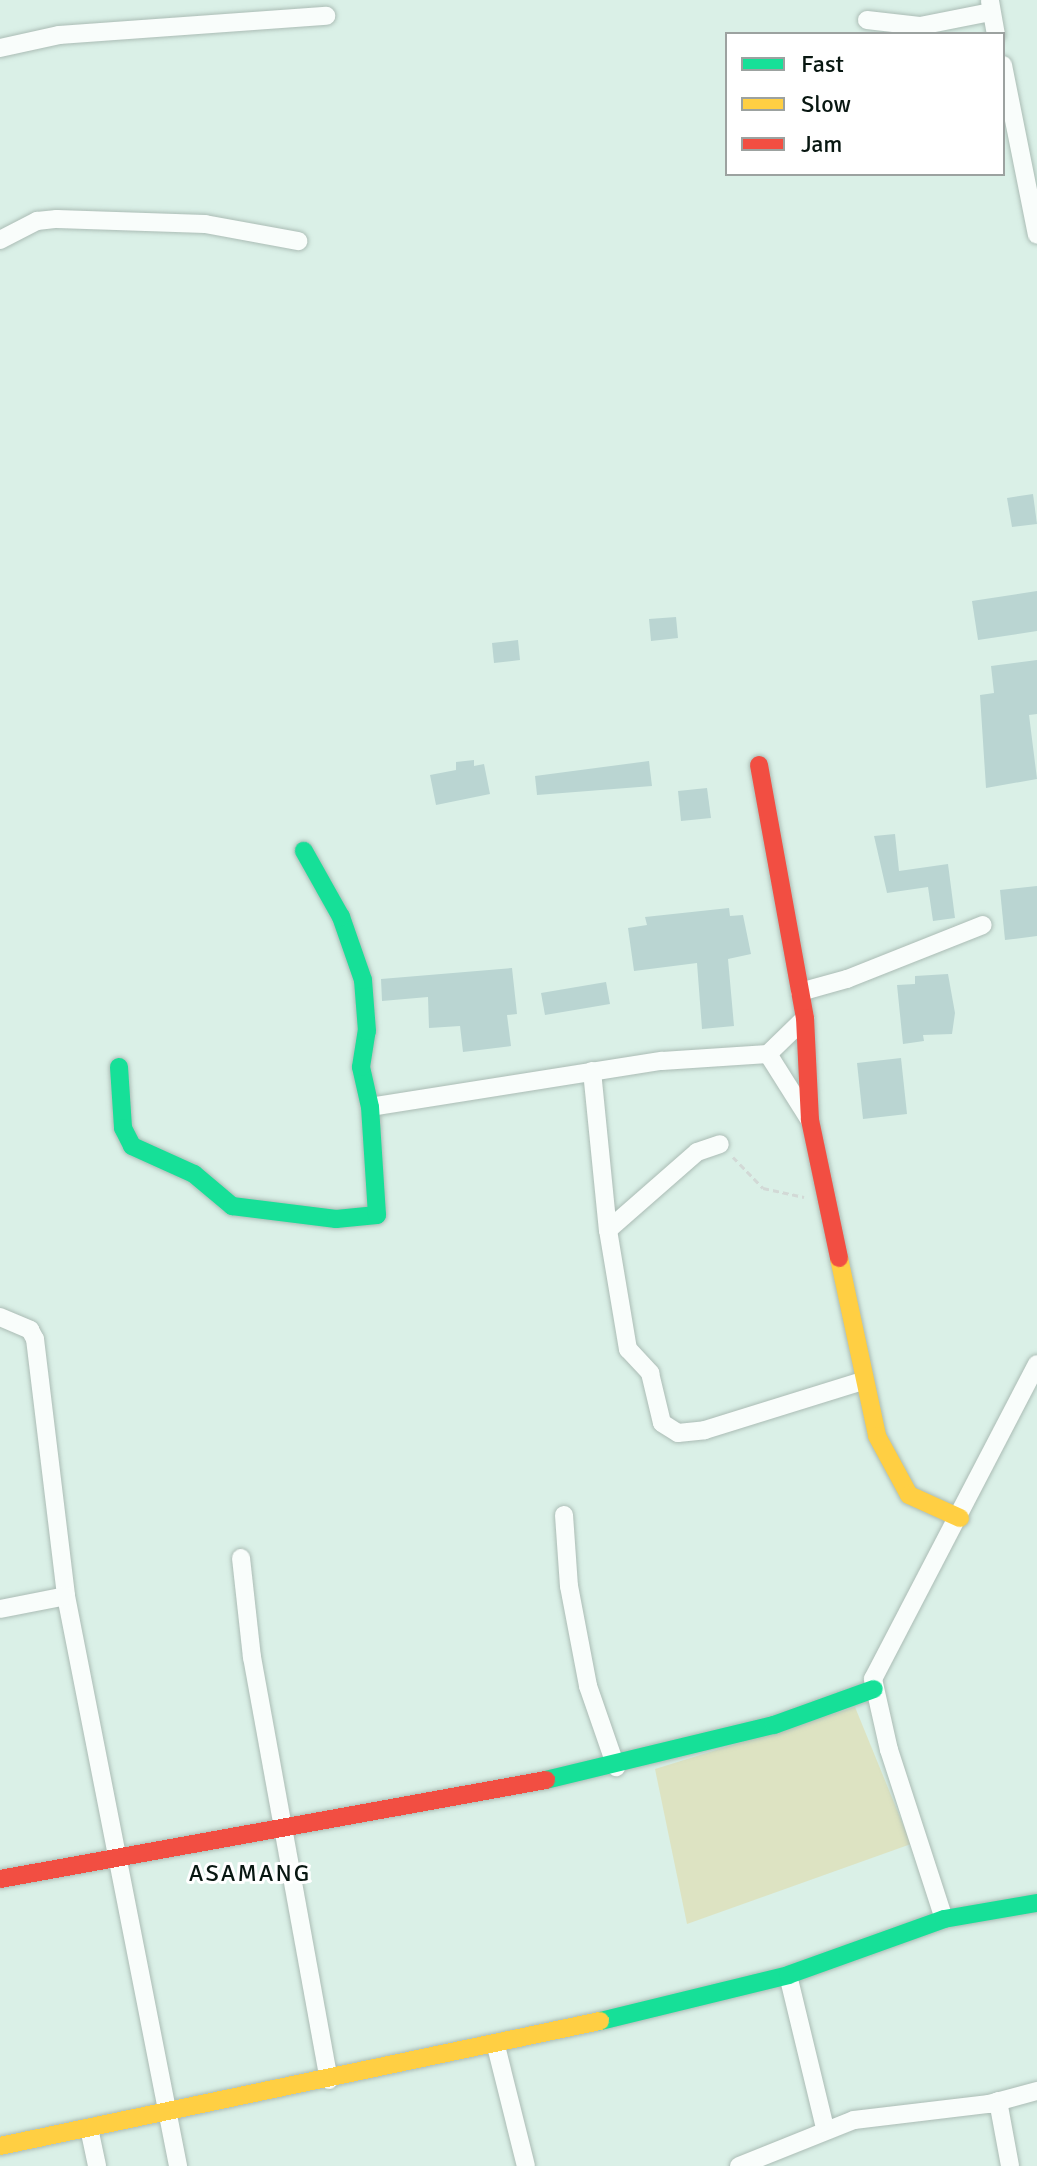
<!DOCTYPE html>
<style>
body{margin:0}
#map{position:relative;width:1037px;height:2166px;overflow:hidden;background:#daf0e7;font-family:Signika,sans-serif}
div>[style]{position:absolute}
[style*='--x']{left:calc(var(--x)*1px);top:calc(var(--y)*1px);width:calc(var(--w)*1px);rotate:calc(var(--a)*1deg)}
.green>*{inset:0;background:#dde3c2}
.building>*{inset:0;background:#bad5d2}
.path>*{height:3px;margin-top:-1.5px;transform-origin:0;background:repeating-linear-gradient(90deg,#d2d9d6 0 6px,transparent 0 10px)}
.roads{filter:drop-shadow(0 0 2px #abbcb5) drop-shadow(0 0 2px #abbcb5)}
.street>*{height:18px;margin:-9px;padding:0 9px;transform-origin:9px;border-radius:9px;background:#f9fdfb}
.fast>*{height:18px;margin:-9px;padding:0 9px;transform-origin:9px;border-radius:9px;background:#16e098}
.slow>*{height:18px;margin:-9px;padding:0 9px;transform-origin:9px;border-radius:9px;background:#ffcf43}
.jam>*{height:18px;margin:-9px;padding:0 9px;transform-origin:9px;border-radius:9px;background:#f24e42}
span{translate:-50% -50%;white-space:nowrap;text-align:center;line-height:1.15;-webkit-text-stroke:6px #fff;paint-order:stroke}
.quarter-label{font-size:24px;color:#081711;letter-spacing:2px}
.legend{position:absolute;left:725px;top:32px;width:280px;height:144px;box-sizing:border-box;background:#fff;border:2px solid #9ca2a0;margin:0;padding:10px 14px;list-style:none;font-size:24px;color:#081711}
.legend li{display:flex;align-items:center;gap:16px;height:40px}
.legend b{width:40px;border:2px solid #9ca2a0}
</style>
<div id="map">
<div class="green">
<i style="clip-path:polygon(855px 1707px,911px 1844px,687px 1924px,655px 1769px)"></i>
</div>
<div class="building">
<i style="clip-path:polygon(1033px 494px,1037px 524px,1012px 527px,1007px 498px)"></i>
<i style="clip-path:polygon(1037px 591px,1037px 631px,978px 640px,972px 601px)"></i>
<i style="clip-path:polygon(676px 617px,678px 638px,651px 641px,649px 619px)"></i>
<i style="clip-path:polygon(518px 640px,520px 660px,494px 663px,492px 643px)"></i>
<i style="clip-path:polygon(1037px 660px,1037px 714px,1029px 715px,1037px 779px,986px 788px,980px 695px,994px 693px,991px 666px)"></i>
<i style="clip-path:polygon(474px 760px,474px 766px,484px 764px,490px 794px,436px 805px,430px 775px,456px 770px,456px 762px)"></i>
<i style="clip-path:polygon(649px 761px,652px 786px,537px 795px,535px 776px)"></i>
<i style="clip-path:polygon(707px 788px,711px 818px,681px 821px,678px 791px)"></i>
<i style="clip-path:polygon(895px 834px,899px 871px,948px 864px,955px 918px,933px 921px,928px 887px,887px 893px,874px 836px)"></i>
<i style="clip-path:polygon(1037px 886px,1037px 936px,1005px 940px,1000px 890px)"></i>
<i style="clip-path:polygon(729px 908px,730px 916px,743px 915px,751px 954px,728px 959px,734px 1026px,702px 1029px,697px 963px,634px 971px,628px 928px,647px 925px,645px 917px)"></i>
<i style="clip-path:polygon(512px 968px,517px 1014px,507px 1015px,511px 1046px,463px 1052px,460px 1026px,429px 1028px,428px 997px,382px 1001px,381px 979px)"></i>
<i style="clip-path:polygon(948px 974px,955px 1013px,952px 1034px,923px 1035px,924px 1041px,903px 1044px,897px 985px,915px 984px,915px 976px)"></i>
<i style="clip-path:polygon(606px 982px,610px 1004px,545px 1015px,541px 993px)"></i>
<i style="clip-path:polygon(901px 1058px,907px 1114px,863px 1119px,857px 1063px)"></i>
</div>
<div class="path">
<i style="--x:733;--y:1157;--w:43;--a:45.9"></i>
<i style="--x:763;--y:1188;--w:42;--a:12.4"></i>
</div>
<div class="roads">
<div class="street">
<i style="--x:990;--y:1;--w:34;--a:80"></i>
<i style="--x:867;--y:20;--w:53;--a:6.5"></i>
<i style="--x:920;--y:26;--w:72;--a:-11.2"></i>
<i style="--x:0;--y:48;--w:60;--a:-12.4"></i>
<i style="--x:59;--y:35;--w:268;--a:-4.1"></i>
<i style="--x:1003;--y:65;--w:173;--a:78.7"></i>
<i style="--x:0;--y:240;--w:42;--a:-27.2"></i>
<i style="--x:37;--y:221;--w:20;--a:-6"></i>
<i style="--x:57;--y:219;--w:148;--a:1.9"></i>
<i style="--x:205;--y:224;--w:95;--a:10.4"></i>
<i style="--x:800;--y:992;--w:49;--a:-15.5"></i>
<i style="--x:847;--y:979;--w:146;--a:-21.7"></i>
<i style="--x:768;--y:1054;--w:77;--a:57.8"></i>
<i style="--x:592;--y:1071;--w:160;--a:84.3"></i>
<i style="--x:608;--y:1230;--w:121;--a:80.5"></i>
<i style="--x:628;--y:1349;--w:33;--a:47"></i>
<i style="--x:650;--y:1373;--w:51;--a:76.5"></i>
<i style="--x:662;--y:1423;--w:19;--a:32"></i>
<i style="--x:678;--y:1433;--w:27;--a:-6"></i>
<i style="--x:705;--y:1430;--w:164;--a:-17.3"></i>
<i style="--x:370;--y:1107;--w:296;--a:-9"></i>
<i style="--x:662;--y:1061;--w:106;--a:-3.8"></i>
<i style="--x:768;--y:1054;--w:52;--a:-44.2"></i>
<i style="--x:608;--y:1230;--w:118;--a:-41.2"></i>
<i style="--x:697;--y:1152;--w:24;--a:-19"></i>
<i style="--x:0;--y:1317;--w:33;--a:23"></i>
<i style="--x:30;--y:1330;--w:10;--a:61"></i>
<i style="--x:35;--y:1339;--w:259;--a:83.1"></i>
<i style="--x:66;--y:1596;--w:581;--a:78.88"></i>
<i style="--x:564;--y:1515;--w:71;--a:86"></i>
<i style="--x:569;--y:1586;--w:102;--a:79.2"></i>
<i style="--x:588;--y:1686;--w:86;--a:70.9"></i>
<i style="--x:241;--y:1558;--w:100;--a:83.7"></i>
<i style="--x:252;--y:1657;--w:430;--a:79.7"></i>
<i style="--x:0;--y:1609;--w:67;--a:-11.1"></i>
<i style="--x:944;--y:1919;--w:178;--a:-108"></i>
<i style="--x:889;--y:1750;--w:73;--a:-102.7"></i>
<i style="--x:873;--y:1679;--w:355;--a:-62.5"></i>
<i style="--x:788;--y:1975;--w:157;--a:76.4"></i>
<i style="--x:496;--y:2046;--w:124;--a:76"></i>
<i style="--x:998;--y:2101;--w:66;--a:79.5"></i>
<i style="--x:89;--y:2128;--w:39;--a:78"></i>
<i style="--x:739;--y:2166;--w:124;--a:-21.8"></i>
<i style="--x:854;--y:2120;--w:136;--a:-6.8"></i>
<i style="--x:989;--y:2104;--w:50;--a:-15.2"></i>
</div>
<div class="fast">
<i style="--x:119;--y:1067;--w:61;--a:86.2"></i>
<i style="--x:123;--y:1128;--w:20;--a:63"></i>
<i style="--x:132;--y:1146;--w:68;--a:24.3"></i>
<i style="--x:194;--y:1174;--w:50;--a:40.1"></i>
<i style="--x:232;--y:1206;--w:105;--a:7.1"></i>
<i style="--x:336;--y:1219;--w:41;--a:-5.6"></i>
<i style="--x:377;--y:1215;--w:108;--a:-93.7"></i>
<i style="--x:370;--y:1107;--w:41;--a:-102.7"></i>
<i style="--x:361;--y:1067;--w:36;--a:-81"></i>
<i style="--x:367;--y:1031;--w:51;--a:-94.5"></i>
<i style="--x:363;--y:980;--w:67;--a:-109.2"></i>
<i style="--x:341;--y:917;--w:76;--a:-119.3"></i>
<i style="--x:546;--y:1780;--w:235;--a:-13.6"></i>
<i style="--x:774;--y:1725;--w:106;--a:-19.8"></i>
<i style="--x:600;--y:2021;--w:194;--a:-13.7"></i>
<i style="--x:788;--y:1975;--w:166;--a:-19.7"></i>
<i style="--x:944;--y:1919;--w:94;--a:-9.8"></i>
</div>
<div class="slow">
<i style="--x:839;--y:1258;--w:182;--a:77.9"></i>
<i style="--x:877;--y:1436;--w:67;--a:61.5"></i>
<i style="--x:909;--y:1495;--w:56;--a:24.3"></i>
<i style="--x:0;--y:2146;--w:613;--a:-11.77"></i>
</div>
<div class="jam">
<i style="--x:759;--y:765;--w:257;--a:79.7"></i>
<i style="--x:805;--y:1018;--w:102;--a:87.2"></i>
<i style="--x:810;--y:1120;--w:141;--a:78.1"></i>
<i style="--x:0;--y:1879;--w:555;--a:-10.28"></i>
</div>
</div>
<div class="quarter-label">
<span style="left:250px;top:1874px">ASAMANG</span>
</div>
<ul class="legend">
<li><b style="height:10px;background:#16e098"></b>Fast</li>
<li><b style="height:10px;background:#ffcf43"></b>Slow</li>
<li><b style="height:10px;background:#f24e42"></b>Jam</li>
</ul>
</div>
